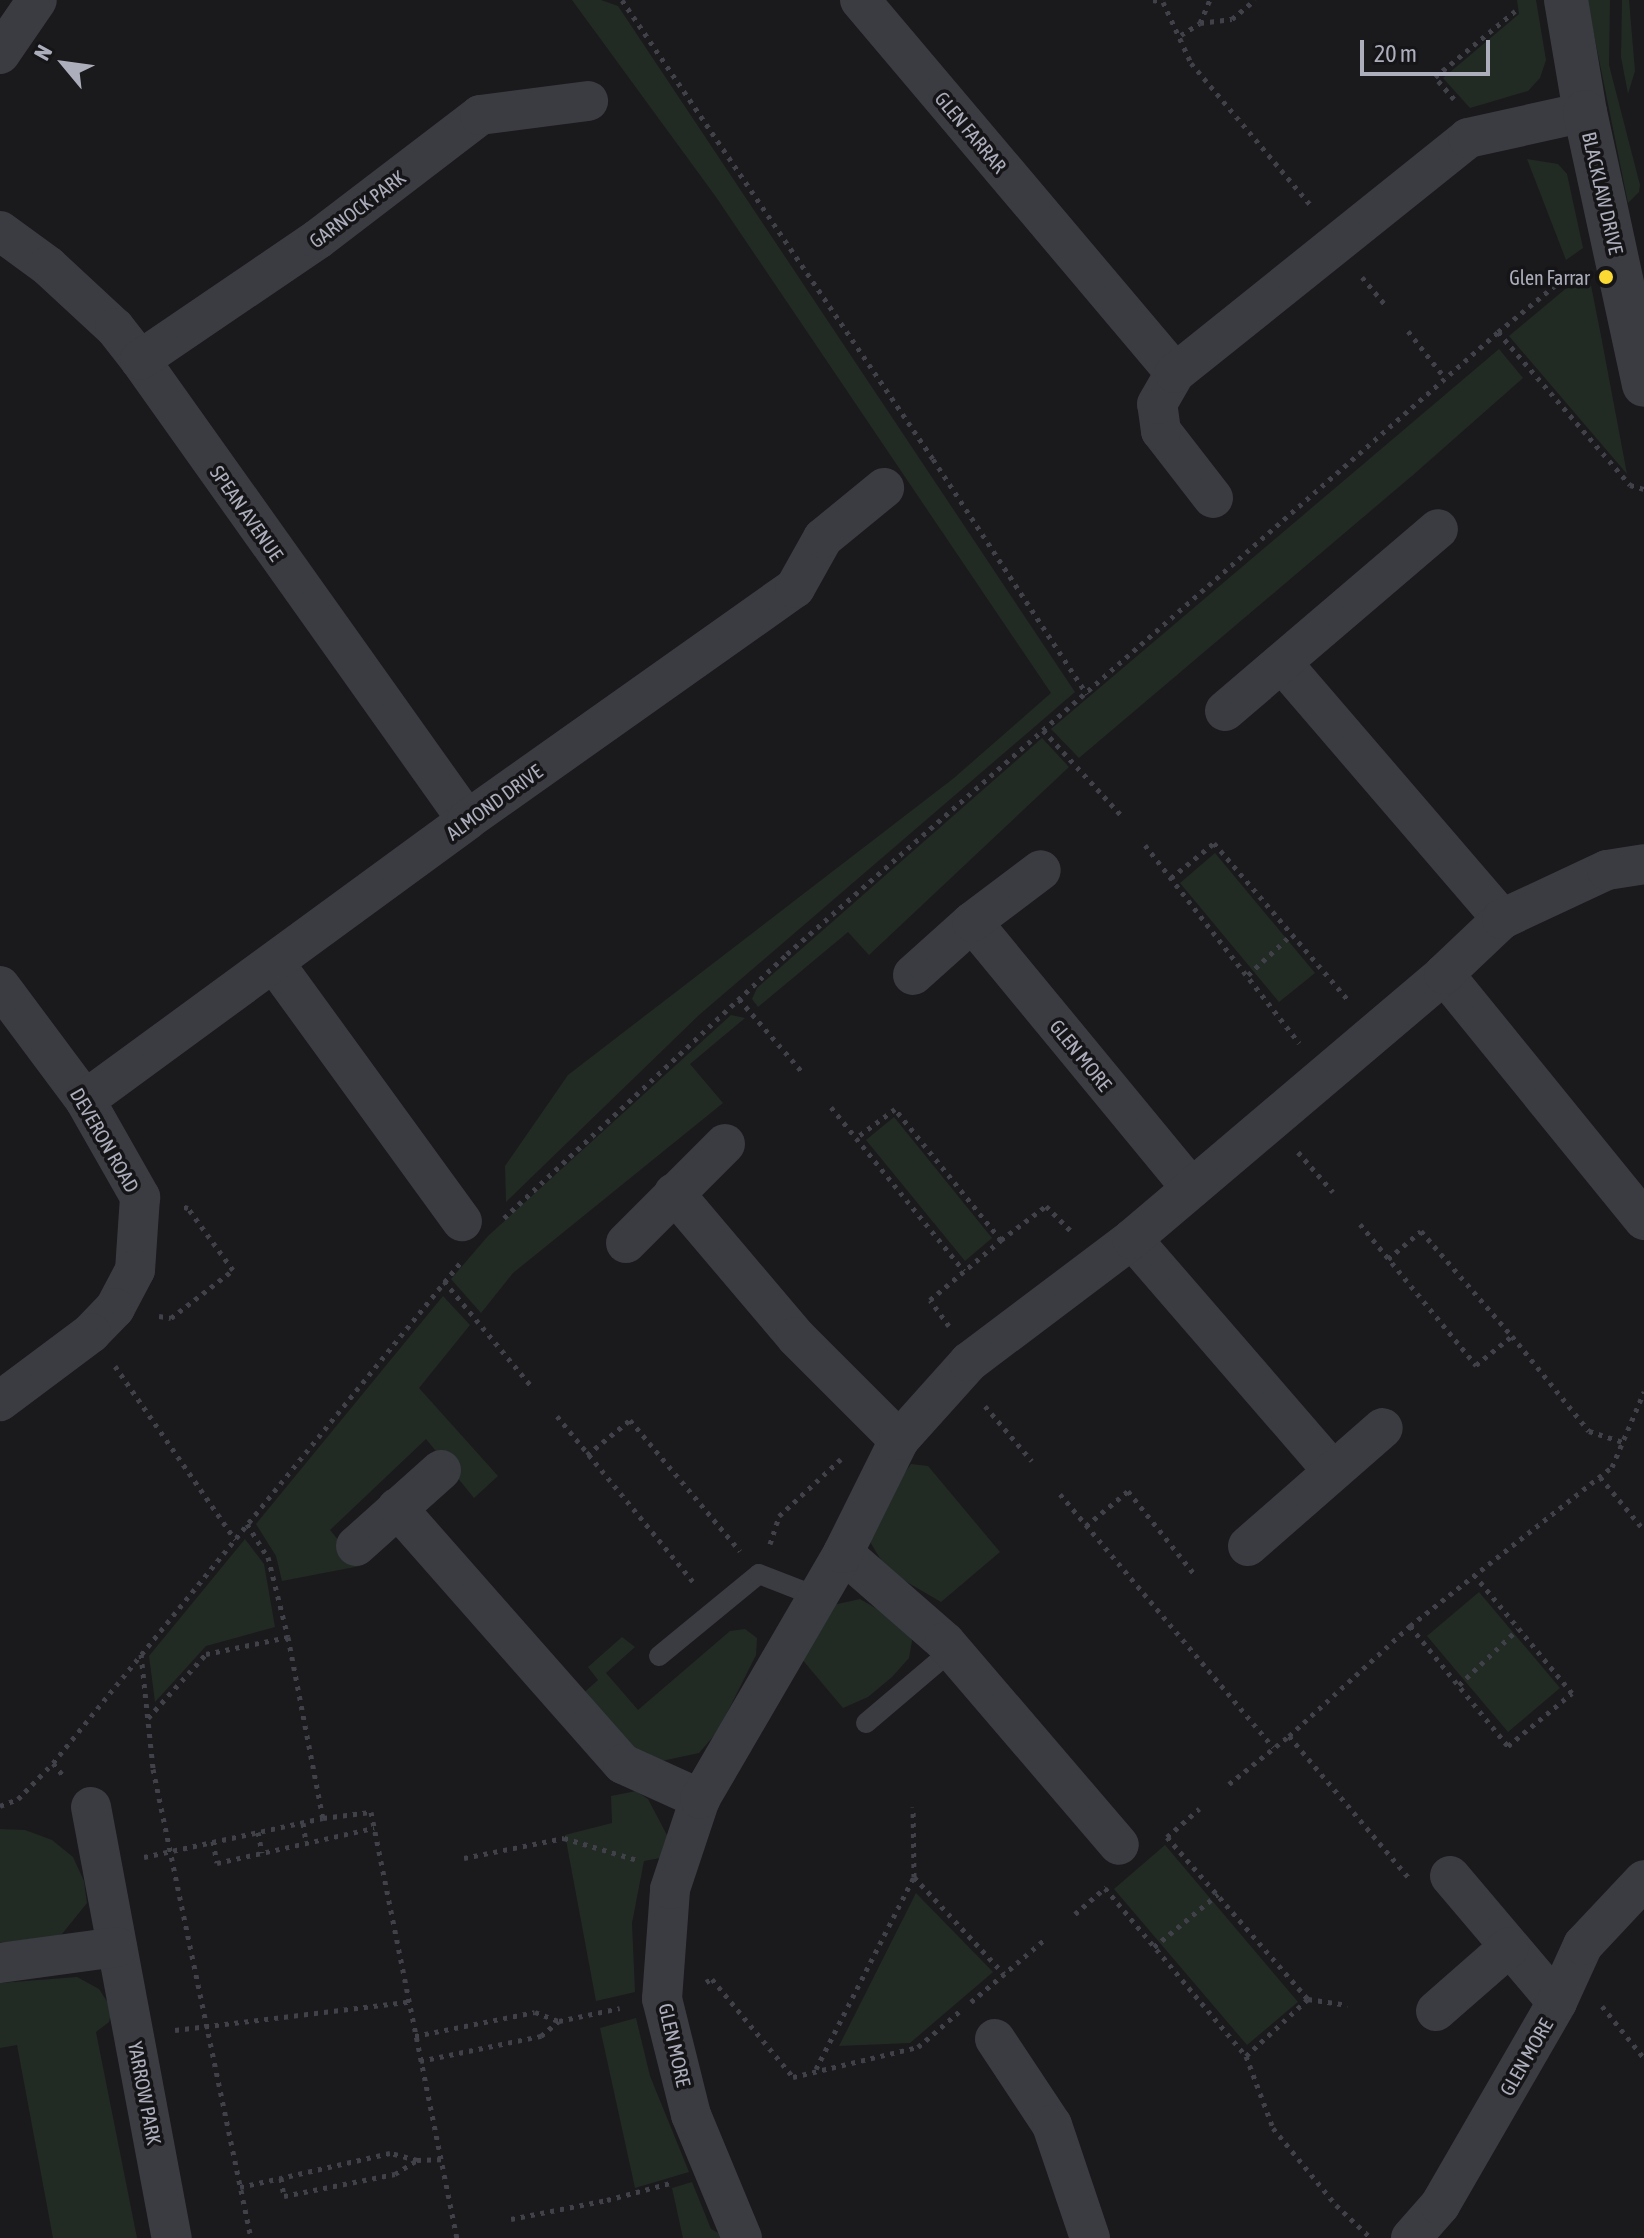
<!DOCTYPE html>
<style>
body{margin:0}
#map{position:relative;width:1644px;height:2238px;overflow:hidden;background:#1a1a1c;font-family:"Asap Condensed",sans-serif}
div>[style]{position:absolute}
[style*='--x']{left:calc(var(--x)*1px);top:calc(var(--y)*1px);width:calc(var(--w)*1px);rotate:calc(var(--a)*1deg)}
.green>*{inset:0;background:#212b24}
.path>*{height:5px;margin-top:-2.5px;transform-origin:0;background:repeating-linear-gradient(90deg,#404149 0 4px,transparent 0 10px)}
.service>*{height:20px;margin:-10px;padding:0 10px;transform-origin:10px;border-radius:10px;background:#3b3b42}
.minor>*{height:40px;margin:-20px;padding:0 20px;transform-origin:20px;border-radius:20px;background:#3b3b42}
.tertiary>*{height:44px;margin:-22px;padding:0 22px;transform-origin:22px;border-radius:22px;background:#3b3b42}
.dots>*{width:22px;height:22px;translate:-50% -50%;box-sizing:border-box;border:4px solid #151517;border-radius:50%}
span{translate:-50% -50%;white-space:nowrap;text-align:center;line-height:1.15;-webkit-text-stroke:7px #151517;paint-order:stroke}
.street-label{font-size:20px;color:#acaebc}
.poi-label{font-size:20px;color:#acaebc}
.right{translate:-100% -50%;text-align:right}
.north{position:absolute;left:24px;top:24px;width:80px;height:80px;-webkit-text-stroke:6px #151517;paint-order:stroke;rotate:299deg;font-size:22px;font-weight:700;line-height:32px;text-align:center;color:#acaebc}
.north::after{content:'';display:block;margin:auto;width:28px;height:36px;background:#acaebc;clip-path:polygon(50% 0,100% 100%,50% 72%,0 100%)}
.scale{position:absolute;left:1360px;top:40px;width:130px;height:36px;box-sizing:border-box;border:4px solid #acaebc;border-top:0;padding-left:10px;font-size:24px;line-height:28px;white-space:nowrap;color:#acaebc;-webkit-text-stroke:6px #151517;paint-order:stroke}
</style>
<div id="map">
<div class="green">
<i style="clip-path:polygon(572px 0,601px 0,618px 6px,1075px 692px,699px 1015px,506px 1202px,505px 1166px,568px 1075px,954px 778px,1051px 693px,716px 197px)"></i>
<i style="clip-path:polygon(1517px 0,1536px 0,1546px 60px,1540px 78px,1528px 91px,1470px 108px,1443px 78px,1519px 14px)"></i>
<i style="clip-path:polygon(1587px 0,1610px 0,1609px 65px,1640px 185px,1639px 192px,1628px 203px)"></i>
<i style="clip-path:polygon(1622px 0,1629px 0,1635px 71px,1628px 94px,1621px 57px)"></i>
<i style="clip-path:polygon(1527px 159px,1558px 164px,1567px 174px,1583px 248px,1566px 260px)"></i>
<i style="clip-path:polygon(1588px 270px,1602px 341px,1627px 474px,1509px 336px)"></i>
<i style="clip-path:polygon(1499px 349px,1523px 378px,1413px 475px,1079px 758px,1051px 729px)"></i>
<i style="clip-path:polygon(1042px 738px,1069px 767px,869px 955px,848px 932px,758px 1007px,752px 999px,757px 988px)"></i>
<i style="clip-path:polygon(1215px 853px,1315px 973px,1279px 1002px,1180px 883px)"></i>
<i style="clip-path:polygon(731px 1015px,745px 1018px,690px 1064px,723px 1103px,513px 1273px,481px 1313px,451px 1279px,488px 1236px)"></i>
<i style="clip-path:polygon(894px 1117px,992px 1238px,965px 1261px,866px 1140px)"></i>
<i style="clip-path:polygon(443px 1296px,470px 1325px,419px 1388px,498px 1476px,474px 1498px,426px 1439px,330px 1530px,360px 1566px,282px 1581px,276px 1556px,256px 1524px)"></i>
<i style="clip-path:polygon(911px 1464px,928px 1466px,1000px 1552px,941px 1602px,888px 1571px,870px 1542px,882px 1505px)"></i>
<i style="clip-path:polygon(245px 1539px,264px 1564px,275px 1627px,206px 1646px,155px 1702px,149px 1656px)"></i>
<i style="clip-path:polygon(1479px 1592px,1560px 1688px,1508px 1732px,1427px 1636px)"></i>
<i style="clip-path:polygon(860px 1599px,908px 1627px,912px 1641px,909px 1658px,892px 1677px,868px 1697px,843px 1708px,801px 1658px,833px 1605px)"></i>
<i style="clip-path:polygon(745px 1629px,757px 1638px,756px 1655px,718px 1731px,699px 1753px,657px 1762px,633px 1751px,577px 1699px,598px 1680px,588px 1667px,622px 1637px,635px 1647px,606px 1673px,638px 1710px,730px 1631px)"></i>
<i style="clip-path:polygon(636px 1791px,648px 1799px,668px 1837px,660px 1858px,644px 1861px,632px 1923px,635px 1992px,596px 2001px,565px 1835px,612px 1823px,611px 1796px)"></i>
<i style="clip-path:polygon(0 1829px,25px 1830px,52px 1840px,73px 1857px,84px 1881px,87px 1903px,62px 1934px,33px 1944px,0 1942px)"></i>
<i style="clip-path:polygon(1165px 1845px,1298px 2002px,1247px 2045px,1114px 1889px)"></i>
<i style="clip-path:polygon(916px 1893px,993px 1972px,910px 2043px,839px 2046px)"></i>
<i style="clip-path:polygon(77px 1977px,99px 1989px,112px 2009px,109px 2022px,96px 2032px,137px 2238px,53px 2238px,17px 2045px,0 2048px,0 1983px)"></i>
<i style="clip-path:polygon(636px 2018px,650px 2076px,689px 2172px,635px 2188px,600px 2028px)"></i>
<i style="clip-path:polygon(692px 2182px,711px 2229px,728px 2238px,683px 2238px,672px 2188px)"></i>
</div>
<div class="path">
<i style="--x:622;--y:0;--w:554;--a:55.88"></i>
<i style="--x:933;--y:459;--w:281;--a:56.8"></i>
<i style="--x:1153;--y:0;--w:10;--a:11"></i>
<i style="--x:1163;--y:2;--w:67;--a:65.3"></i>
<i style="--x:1191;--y:63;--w:189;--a:49.9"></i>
<i style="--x:1200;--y:23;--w:32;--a:-7"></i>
<i style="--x:1232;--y:19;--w:30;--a:-40"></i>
<i style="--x:1181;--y:35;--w:22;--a:-32"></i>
<i style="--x:1200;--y:23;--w:25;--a:-67"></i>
<i style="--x:1454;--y:99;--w:29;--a:-131"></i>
<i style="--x:1435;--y:77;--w:104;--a:-39.5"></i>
<i style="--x:1362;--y:277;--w:35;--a:50"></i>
<i style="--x:1408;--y:331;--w:60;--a:51.8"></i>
<i style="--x:1498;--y:332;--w:202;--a:49.2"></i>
<i style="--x:1630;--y:485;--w:15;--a:16"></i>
<i style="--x:1043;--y:730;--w:115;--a:47.5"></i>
<i style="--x:1145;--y:845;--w:251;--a:52.1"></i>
<i style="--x:1171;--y:878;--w:55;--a:-39.1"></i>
<i style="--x:1214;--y:843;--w:208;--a:49.5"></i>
<i style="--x:1248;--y:975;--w:59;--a:-42.9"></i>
<i style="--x:739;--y:999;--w:99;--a:49.1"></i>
<i style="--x:831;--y:1107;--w:40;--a:51"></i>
<i style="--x:1298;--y:1152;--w:53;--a:48.8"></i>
<i style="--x:504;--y:1218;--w:387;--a:-43"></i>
<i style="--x:787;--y:954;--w:945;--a:-41.18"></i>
<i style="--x:1498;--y:332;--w:98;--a:-39.2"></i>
<i style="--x:1360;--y:1224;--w:183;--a:50.6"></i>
<i style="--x:1476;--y:1365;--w:46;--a:-38.9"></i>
<i style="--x:1512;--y:1336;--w:122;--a:51"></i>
<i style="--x:1589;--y:1431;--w:35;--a:18"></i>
<i style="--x:1001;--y:1240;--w:56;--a:-37.1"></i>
<i style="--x:1046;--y:1206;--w:38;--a:45"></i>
<i style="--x:1388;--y:1259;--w:43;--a:-40.3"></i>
<i style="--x:1421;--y:1231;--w:139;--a:49.1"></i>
<i style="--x:444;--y:1281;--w:138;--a:50.3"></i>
<i style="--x:159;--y:1316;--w:12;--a:9"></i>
<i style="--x:171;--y:1318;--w:78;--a:-37.7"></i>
<i style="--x:233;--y:1270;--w:77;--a:-126"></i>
<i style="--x:188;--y:1208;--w:7;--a:-164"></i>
<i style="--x:949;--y:1326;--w:32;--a:-126"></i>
<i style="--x:930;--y:1300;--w:93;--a:-40.2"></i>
<i style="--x:1001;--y:1240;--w:169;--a:-129"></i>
<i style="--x:895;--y:1109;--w:49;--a:143.4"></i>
<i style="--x:856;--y:1138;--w:171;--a:50.9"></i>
<i style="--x:115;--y:1366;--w:211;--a:55.3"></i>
<i style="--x:985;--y:1406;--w:72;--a:49.5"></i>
<i style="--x:557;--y:1416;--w:219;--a:50.6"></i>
<i style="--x:587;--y:1455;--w:55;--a:-39.1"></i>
<i style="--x:630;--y:1420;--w:171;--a:50"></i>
<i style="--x:1600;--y:1477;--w:69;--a:50.3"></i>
<i style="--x:1060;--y:1494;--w:331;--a:49.9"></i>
<i style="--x:247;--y:1524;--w:39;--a:58"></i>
<i style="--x:268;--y:1557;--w:82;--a:76"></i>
<i style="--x:288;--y:1637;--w:184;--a:79.1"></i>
<i style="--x:1086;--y:1526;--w:55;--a:-39.8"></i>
<i style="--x:1128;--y:1491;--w:107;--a:51.4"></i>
<i style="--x:770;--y:1544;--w:29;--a:-72"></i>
<i style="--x:779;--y:1516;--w:84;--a:-42.6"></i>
<i style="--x:1410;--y:1626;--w:155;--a:50.8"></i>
<i style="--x:1508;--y:1746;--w:83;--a:-39.6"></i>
<i style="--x:1572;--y:1693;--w:151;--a:-129.6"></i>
<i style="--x:141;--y:1654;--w:116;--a:84"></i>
<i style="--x:153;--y:1769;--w:479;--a:78.2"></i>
<i style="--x:1459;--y:1685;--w:81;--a:-43.5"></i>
<i style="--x:148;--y:1718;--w:86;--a:-47.8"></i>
<i style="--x:206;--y:1654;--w:84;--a:-11.7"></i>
<i style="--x:1289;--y:1736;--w:186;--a:49.8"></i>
<i style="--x:53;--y:1763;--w:19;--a:51"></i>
<i style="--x:1229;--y:1784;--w:77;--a:-38.7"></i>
<i style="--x:1289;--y:1736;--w:164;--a:-42.3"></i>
<i style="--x:1410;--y:1626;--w:257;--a:-38.2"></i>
<i style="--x:1612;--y:1467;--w:82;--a:-66.9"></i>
<i style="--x:0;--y:1806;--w:19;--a:-21"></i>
<i style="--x:18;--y:1799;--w:50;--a:-45.8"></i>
<i style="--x:53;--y:1763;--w:645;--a:-50.85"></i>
<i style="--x:303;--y:1823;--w:20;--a:81"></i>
<i style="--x:258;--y:1832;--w:21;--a:79"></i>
<i style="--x:1167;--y:1837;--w:215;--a:49"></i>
<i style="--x:1308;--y:1999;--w:40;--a:8.5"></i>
<i style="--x:1167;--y:1837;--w:43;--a:-41.2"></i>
<i style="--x:213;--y:1841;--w:22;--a:80"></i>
<i style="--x:217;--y:1863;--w:161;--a:-12.6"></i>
<i style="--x:144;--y:1857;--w:183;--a:-12.3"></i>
<i style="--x:323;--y:1818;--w:48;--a:-7.1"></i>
<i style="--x:371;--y:1812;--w:435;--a:78.6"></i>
<i style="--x:464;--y:1858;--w:102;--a:-11.3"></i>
<i style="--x:564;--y:1838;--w:76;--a:16.8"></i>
<i style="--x:914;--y:1877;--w:132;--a:47.1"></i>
<i style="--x:1105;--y:1888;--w:219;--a:50"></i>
<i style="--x:1246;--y:2056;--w:77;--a:69.4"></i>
<i style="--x:1273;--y:2128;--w:99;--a:50.7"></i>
<i style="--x:1336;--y:2205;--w:47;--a:43.3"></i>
<i style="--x:1075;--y:1914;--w:41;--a:-41.1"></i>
<i style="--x:1154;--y:1947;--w:83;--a:-39.6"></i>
<i style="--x:706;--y:1982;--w:7;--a:-27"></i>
<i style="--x:712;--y:1979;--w:127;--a:50.4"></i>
<i style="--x:793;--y:2077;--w:129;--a:-13.5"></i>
<i style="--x:918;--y:2047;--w:55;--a:-40.6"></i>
<i style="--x:971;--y:2002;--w:96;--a:-40.3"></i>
<i style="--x:1602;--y:2006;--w:67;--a:51.1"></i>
<i style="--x:175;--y:2030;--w:235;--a:-6.9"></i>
<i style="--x:415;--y:2036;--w:122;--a:-11.3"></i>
<i style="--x:535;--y:2012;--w:26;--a:21"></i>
<i style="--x:1246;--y:2056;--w:84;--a:-42.6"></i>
<i style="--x:420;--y:2061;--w:124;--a:-11.7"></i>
<i style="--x:541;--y:2036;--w:23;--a:-40"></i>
<i style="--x:559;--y:2021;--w:62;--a:-12"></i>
<i style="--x:816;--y:2069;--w:216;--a:-63"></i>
<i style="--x:914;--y:1877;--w:70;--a:-90.8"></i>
<i style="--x:417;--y:2160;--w:24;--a:-2"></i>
<i style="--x:240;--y:2187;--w:42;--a:-12.4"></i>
<i style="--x:281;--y:2178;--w:18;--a:81"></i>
<i style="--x:284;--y:2196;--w:113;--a:-11.2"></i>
<i style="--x:395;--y:2174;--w:26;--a:-32"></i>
<i style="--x:417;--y:2160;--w:28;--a:-165"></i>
<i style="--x:390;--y:2153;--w:112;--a:167.1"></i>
<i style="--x:511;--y:2219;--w:98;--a:-11.2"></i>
<i style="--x:607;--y:2200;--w:69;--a:-15"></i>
</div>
<div class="service">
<i style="--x:659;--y:1656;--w:129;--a:-39.4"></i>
<i style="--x:759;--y:1574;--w:63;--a:21.3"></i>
<i style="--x:866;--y:1723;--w:113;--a:-40.3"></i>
</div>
<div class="minor">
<i style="--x:860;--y:0;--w:488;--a:49.8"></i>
<i style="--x:0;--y:54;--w:65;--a:-55.6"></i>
<i style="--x:0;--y:231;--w:59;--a:36.1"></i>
<i style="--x:48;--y:266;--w:91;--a:42.8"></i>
<i style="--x:115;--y:328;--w:41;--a:52"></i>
<i style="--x:140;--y:360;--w:564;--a:54.59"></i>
<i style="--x:140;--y:360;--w:215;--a:-34.2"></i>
<i style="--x:318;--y:239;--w:204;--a:-37.4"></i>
<i style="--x:480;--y:115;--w:109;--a:-7.4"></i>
<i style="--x:1213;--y:498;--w:85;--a:-127.8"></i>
<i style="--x:1161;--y:431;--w:27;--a:-98"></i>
<i style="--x:1157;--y:404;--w:36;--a:-60"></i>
<i style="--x:1175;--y:373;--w:376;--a:-38.7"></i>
<i style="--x:1468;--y:138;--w:120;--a:-12.5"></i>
<i style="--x:1282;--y:663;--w:338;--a:49.3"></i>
<i style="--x:1225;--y:711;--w:280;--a:-40.5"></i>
<i style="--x:972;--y:922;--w:345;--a:50.5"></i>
<i style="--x:275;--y:964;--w:318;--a:54"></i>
<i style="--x:1444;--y:974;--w:317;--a:50.9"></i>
<i style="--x:913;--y:975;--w:79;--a:-41.9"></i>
<i style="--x:972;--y:922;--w:86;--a:-37"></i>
<i style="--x:0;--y:986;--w:142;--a:53.3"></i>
<i style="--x:85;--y:1100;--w:112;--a:60.4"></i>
<i style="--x:140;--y:1197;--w:73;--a:93.9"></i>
<i style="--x:135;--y:1270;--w:43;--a:117.8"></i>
<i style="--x:115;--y:1308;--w:35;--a:134"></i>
<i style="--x:91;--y:1333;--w:114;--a:143.2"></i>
<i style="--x:85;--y:1100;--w:474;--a:-36.2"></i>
<i style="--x:467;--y:820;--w:402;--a:-35.3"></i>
<i style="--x:795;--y:588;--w:57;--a:-60.8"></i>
<i style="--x:823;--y:538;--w:79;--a:-39.3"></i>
<i style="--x:674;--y:1193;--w:189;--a:49.7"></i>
<i style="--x:796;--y:1337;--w:146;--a:45"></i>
<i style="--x:1132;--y:1239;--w:307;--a:49.1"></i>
<i style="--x:626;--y:1243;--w:140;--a:-45"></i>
<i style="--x:397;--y:1508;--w:341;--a:48.6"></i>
<i style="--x:623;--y:1764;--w:85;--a:24.4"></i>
<i style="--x:356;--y:1546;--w:114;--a:-41.8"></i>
<i style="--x:1248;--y:1546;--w:179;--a:-41.2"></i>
<i style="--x:843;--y:1553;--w:135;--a:41.1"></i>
<i style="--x:945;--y:1642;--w:267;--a:49.4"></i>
<i style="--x:91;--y:1807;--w:439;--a:79.4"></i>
<i style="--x:1450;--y:1876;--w:165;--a:49.7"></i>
<i style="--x:0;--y:1963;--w:118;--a:-7.8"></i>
<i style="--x:1436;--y:2011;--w:97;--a:-41.2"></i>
<i style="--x:995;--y:2039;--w:103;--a:56.5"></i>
<i style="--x:1052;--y:2125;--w:119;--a:71.4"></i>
<i style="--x:742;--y:2238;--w:133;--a:-112.5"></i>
<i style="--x:691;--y:2115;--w:120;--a:-104"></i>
<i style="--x:662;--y:1999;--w:110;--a:-85.8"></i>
<i style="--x:670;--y:1889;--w:95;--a:-71.6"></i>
<i style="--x:700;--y:1799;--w:285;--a:-59.8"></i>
<i style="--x:843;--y:1553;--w:126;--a:-63.6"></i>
<i style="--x:899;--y:1440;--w:105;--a:-48.1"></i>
<i style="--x:969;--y:1362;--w:204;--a:-37"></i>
<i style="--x:1132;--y:1239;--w:409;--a:-40.3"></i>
<i style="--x:1444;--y:974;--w:80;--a:-43.5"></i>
<i style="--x:1502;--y:919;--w:116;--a:-25"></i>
<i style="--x:1607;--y:870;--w:37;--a:-9"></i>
<i style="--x:1411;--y:2238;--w:44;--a:-48.7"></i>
<i style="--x:1440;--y:2205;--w:234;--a:-60"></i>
<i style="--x:1557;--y:2002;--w:63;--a:-65.5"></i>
<i style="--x:1583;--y:1945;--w:89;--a:-46.8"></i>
</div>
<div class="tertiary">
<i style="--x:1566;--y:0;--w:114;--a:80.4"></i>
<i style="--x:1585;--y:112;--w:279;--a:77.8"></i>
</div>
<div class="dots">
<i style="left:1606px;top:277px;background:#fbda33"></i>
</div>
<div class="street-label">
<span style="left:971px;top:132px;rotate:50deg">GLEN FARRAR</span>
<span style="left:1603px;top:193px;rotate:77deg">BLACKLAW DRIVE</span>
<span style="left:357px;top:209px;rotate:-37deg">GARNOCK PARK</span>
<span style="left:247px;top:513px;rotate:55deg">SPEAN AVENUE</span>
<span style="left:494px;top:802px;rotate:-36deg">ALMOND DRIVE</span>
<span style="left:1081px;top:1055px;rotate:51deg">GLEN MORE</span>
<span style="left:105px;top:1140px;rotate:60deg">DEVERON ROAD</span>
<span style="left:675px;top:2045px;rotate:77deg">GLEN MORE</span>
<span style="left:1526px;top:2057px;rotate:-60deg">GLEN MORE</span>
<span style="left:145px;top:2093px;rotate:79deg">YARROW PARK</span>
</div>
<div class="poi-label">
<span class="right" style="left:1590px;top:277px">Glen Farrar</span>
</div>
<div class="north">N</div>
<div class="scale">20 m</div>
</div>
